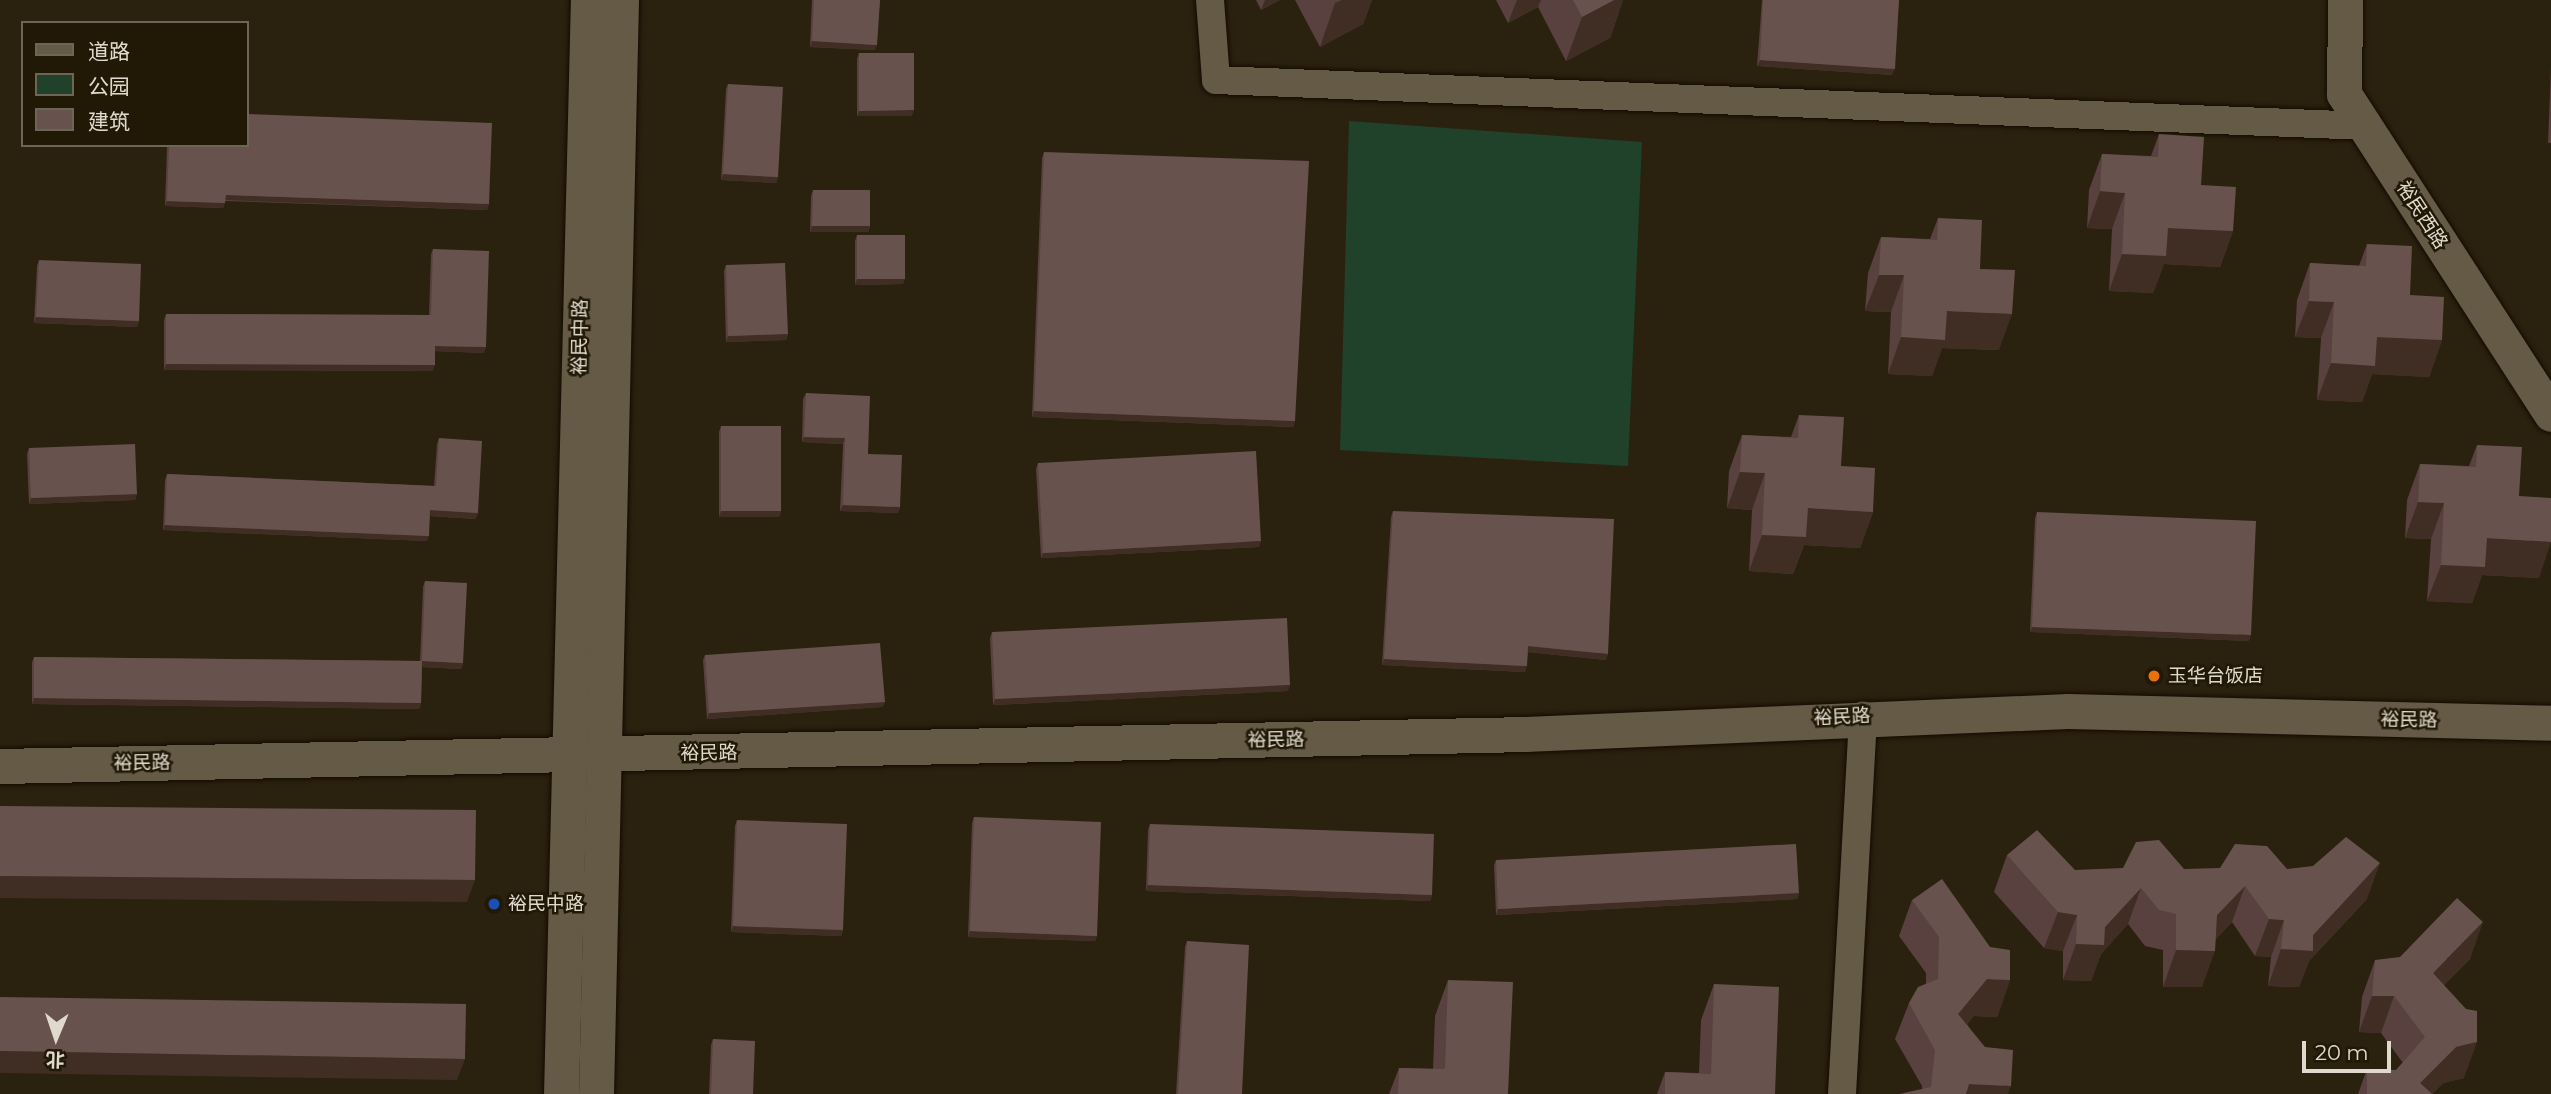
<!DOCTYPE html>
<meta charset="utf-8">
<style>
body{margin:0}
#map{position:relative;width:2551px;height:1094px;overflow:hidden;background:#2b210f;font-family:Montserrat,"Noto Sans SC",sans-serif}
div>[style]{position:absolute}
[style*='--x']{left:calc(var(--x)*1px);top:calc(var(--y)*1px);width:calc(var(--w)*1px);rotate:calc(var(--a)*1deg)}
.green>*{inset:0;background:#20412a}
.roads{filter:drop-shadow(0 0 2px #130b00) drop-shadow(0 0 2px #130b00)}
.minor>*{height:28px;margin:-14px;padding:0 14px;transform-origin:14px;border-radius:14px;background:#655a46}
.tertiary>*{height:35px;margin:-17.5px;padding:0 17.5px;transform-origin:17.5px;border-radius:17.5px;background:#655a46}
.wall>*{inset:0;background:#58413e}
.shaded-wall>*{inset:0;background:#402e25}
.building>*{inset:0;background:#67524d}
.dots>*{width:19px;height:19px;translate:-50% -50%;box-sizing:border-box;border:4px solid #211806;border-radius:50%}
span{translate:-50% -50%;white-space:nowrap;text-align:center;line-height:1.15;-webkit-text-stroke:5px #211806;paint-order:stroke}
.street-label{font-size:19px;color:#e0dace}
.poi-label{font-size:19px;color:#e0dace}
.left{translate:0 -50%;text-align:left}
.legend{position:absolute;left:21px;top:21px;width:228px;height:126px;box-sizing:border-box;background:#211806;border:2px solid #6d6656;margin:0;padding:9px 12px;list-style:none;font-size:21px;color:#e0dace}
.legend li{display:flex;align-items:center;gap:14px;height:35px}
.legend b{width:35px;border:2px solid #6d6656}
.north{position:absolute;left:21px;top:1003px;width:70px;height:70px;-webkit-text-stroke:5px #211806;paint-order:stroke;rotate:182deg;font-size:19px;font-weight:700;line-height:28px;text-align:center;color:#e0dace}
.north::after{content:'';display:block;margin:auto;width:24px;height:32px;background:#e0dace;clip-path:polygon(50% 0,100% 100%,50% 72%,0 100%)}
.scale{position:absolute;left:2302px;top:1041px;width:89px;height:32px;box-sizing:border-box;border:4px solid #e0dace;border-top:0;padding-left:9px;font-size:21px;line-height:24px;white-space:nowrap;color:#e0dace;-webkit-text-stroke:5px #211806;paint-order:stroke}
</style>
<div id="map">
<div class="green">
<i style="clip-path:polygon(1349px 121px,1642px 142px,1628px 466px,1340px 450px)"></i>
</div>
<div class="roads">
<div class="minor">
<i style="--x:1210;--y:0;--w:80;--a:85.7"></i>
<i style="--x:1216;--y:80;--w:1150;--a:2.29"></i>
<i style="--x:1842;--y:1094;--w:379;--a:-86.8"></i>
</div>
<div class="tertiary">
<i style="--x:2345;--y:0;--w:94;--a:90.6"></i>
<i style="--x:2344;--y:94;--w:381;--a:57.1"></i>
<i style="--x:0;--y:766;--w:1525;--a:-1.2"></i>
<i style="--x:1525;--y:734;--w:543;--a:-2.43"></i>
<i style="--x:2068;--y:711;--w:483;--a:1.4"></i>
<i style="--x:561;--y:1094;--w:1094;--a:-88.59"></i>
<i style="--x:596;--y:1094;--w:1094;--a:-88.69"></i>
</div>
</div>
<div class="wall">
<i style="clip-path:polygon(812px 0,880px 0,875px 50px,810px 47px)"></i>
<i style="clip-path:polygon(1256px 0,1280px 0,1261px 10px)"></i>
<i style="clip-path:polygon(1295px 0,1372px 0,1363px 24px,1320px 47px)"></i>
<i style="clip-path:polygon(1496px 0,1623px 0,1610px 38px,1566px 61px,1538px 7px,1508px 23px)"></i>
<i style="clip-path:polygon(1762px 0,1899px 0,1892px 75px,1757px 66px)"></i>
<i style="clip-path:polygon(859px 53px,912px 116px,857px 116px,857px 59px)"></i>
<i style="clip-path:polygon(2551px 68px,2551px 143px,2548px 143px)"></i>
<i style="clip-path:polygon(728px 84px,778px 177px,776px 183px,721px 180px,726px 89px)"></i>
<i style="clip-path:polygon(2159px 134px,2201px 185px,2233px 231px,2220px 267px,2164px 264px,2153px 293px,2109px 291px,2112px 229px,2087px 228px,2089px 190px,2102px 154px,2151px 156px)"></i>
<i style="clip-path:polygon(167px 145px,247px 145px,489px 204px,487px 210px,225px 201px,223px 208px,165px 206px)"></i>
<i style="clip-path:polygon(1044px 152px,1295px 421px,1293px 427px,1032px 417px,1042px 158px)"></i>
<i style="clip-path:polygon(813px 190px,870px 226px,868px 232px,810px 232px,811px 196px)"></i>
<i style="clip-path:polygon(1938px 218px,1980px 269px,1999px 350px,1942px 348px,1932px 376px,1888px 374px,1891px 312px,1865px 311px,1868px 273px,1881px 237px,1930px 239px)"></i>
<i style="clip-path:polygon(857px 235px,903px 284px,855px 285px,855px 241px)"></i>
<i style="clip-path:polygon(2367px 244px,2410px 295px,2442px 340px,2429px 377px,2372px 374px,2362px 402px,2317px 400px,2321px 338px,2295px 337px,2297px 300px,2310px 263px,2359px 266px)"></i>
<i style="clip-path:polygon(433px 249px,484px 353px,435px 351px,435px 365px,432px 371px,164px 370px,164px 320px,166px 314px,429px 315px,431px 254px)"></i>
<i style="clip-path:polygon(39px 260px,139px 321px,137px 327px,34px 323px,37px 266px)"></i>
<i style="clip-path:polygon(726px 265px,788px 334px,786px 340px,726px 342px,724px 271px)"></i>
<i style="clip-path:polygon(806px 393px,868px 454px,900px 507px,898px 513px,840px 511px,843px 444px,802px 442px,803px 399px)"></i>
<i style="clip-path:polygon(1799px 415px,1841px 466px,1873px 512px,1860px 548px,1804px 545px,1793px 574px,1749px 571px,1752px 510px,1727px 508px,1729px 471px,1742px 435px,1791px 437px)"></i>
<i style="clip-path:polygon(721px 426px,781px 511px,779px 517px,719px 517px,719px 432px)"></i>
<i style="clip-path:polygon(439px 438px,478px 513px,475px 519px,430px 516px,427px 541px,163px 530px,165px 480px,167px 474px,434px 486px,437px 444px)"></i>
<i style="clip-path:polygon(2477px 445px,2519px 496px,2539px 578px,2482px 575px,2472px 603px,2427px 601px,2431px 539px,2405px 538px,2407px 500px,2420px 464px,2469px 466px)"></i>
<i style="clip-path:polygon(29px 448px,137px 494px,135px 500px,29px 504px,27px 454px)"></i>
<i style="clip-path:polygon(1038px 463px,1259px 547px,1041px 558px,1036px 469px)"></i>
<i style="clip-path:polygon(1393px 511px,1606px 660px,1528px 652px,1525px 672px,1382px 665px,1391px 517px)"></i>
<i style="clip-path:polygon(2037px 512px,2249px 641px,2030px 632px,2035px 518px)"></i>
<i style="clip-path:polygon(425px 581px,463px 663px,461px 669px,422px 667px,421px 703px,419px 709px,32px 704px,32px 662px,34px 657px,420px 661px,423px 587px)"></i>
<i style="clip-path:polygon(992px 632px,1288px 691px,993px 705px,990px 638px)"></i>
<i style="clip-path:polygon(705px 655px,885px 702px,882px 707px,707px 719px,703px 660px)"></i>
<i style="clip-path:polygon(974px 817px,1097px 936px,1095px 941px,968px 937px,972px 823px)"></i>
<i style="clip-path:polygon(737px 820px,843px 930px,841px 936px,731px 932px,735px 826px)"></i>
<i style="clip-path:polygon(1150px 824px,1432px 895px,1430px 901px,1146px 891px,1148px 830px)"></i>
<i style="clip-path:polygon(2007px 855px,2075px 870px,2184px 869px,2287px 869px,2367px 899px,2309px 961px,2299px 987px,2268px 986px,2271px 957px,2255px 956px,2232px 922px,2216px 939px,2202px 987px,2163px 987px,2163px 950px,2145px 946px,2128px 924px,2101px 954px,2091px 981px,2063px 980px,2063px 951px,2044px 948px,1994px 892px)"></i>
<i style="clip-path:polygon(1496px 860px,1799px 893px,1797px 899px,1496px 915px,1494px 865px)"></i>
<i style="clip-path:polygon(1912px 900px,2010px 980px,1997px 1017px,1974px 1016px,1967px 1024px,2008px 1094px,1922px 1089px,1922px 1086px,1895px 1039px,1909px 1003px,1926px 984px,1926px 973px,1899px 936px)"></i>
<i style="clip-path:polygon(1187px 941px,1242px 1094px,1176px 1094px,1185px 947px)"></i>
<i style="clip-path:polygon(2470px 959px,2444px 985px,2464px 1078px,2443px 1083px,2432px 1094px,2358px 1094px,2367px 1069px,2396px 1070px,2403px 1063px,2381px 1033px,2359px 1032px,2362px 997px,2375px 960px)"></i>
<i style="clip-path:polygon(1448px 980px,1508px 1094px,1389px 1094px,1399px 1068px,1433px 1069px,1435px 1016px)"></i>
<i style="clip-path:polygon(1714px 984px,1775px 1094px,1657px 1094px,1665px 1072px,1699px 1073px,1701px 1020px)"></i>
<i style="clip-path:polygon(713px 1039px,753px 1094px,709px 1094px,711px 1045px)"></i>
</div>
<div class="shaded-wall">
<i style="clip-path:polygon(1265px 0,1280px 0,1261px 10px)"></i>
<i style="clip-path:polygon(1342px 0,1372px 0,1363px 24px,1320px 47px,1335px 3px)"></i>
<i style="clip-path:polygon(1517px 0,1541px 0,1538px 7px,1508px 23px)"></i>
<i style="clip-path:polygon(1614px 0,1623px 0,1610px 38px,1566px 61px,1582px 17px)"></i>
<i style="clip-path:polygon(812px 41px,877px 45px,875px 50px,810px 47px)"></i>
<i style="clip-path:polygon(1760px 60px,1895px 69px,1892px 75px,1757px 66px)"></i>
<i style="clip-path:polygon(914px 110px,912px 116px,857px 116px,859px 111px)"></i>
<i style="clip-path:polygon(723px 174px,778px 177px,776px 183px,721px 180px)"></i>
<i style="clip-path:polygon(2100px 191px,2125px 193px,2112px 229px,2087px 228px)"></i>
<i style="clip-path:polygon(226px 195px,489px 204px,487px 210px,224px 200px)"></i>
<i style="clip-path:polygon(167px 201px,225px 203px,223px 208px,165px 206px)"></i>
<i style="clip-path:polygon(812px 226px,870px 226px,868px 232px,810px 232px)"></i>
<i style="clip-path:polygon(2168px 228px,2233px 231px,2220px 267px,2164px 264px,2153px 293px,2109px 291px,2122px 254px)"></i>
<i style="clip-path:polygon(1879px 275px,1904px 275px,1891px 312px,1865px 311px)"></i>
<i style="clip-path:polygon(857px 279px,905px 279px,903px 284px,855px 285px)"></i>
<i style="clip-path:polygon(2309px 301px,2334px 302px,2321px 338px,2295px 337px)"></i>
<i style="clip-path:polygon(1947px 311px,2012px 314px,1999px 350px,1942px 348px,1932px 376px,1888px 374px,1901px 337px)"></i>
<i style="clip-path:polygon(36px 317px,139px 321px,137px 327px,34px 323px)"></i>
<i style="clip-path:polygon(788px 334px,786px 340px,726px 342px,728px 336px)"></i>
<i style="clip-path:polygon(2377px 337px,2442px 340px,2429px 377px,2372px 374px,2362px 402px,2317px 400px,2331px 363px)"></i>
<i style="clip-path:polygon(435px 346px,486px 347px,484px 353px,433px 351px)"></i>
<i style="clip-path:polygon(166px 364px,435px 365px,432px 371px,164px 370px)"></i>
<i style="clip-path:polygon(1034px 411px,1295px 421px,1293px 427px,1032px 417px)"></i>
<i style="clip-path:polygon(804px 437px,845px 438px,843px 444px,802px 442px)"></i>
<i style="clip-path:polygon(1740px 472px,1765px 473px,1752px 510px,1727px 508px)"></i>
<i style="clip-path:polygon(137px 494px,135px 500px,29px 504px,31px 498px)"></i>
<i style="clip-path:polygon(2418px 502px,2444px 503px,2431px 539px,2405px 538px)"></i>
<i style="clip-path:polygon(843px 505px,900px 507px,898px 513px,840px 511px)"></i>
<i style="clip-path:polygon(1808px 508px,1873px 512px,1860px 548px,1804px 545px,1793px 574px,1749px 571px,1762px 535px)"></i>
<i style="clip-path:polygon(430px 510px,478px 513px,475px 519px,428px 516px)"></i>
<i style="clip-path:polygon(721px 511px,781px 511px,779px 517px,719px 517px)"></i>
<i style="clip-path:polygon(165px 525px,429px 536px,427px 541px,163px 530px)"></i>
<i style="clip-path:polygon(2487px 538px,2551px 542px,2539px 578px,2482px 575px,2472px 603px,2427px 601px,2441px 565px)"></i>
<i style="clip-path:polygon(1261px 541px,1259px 547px,1041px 558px,1043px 553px)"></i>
<i style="clip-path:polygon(2032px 627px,2251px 635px,2249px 641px,2030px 632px)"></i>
<i style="clip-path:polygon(1528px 646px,1608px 654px,1606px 660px,1526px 652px)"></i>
<i style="clip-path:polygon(1384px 659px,1527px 666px,1525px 672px,1382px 665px)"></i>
<i style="clip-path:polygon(422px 661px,463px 663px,461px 669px,420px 667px)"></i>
<i style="clip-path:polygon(1290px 685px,1288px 691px,993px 705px,995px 699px)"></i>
<i style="clip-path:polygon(34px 698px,421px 703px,419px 709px,32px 704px)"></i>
<i style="clip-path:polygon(885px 702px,882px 707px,707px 719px,709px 713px)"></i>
<i style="clip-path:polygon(2380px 863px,2367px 899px,2309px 961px,2299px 987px,2268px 986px,2281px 949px,2313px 935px)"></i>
<i style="clip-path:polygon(0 876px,475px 880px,467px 902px,0 898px)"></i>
<i style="clip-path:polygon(1148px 885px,1432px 895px,1430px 901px,1146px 891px)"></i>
<i style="clip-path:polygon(2245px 886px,2232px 922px,2205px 951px,2215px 951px,2202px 987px,2163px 987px,2176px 950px,2217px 915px)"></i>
<i style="clip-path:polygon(2141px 888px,2128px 924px,2101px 954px,2091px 981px,2063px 980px,2076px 944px,2105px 927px)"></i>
<i style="clip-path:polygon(1799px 893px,1797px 899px,1496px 915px,1498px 909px)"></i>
<i style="clip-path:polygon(2058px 912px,2077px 915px,2063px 951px,2044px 948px)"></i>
<i style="clip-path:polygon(2269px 919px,2284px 920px,2271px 957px,2255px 956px)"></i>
<i style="clip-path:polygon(2483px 922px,2470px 959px,2420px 1009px,2433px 973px)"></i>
<i style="clip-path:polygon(733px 926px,843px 930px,841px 936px,731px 932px)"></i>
<i style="clip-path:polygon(970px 931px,1097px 936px,1095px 941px,968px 937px)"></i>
<i style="clip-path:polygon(1987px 979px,2010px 980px,1997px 1017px,1974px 1016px,1945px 1051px,1958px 1014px)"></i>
<i style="clip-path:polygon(2372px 996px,2394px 996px,2381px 1033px,2359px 1032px)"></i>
<i style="clip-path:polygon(2477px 1042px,2464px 1078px,2443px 1083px,2432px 1094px,2420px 1083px,2456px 1047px)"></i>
<i style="clip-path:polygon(0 1051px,465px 1059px,457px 1080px,0 1073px)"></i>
<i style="clip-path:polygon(1969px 1084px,2011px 1086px,2008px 1094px,1966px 1094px)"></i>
</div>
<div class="building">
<i style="clip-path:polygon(814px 0,880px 0,877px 45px,812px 41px)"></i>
<i style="clip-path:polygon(1573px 0,1614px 0,1582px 17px)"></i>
<i style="clip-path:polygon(1763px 0,1899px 0,1895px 69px,1760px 60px)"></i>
<i style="clip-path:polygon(859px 53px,914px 53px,914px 110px,859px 111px)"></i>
<i style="clip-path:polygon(728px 84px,783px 87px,778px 177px,723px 174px)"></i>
<i style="clip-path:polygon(247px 114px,492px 123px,489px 204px,226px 195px,225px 203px,167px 201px,169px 145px,247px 145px)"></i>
<i style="clip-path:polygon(2159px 134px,2204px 137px,2201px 185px,2236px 187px,2233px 231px,2168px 228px,2166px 256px,2122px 254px,2125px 193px,2100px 191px,2102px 154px,2158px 157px)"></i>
<i style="clip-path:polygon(1044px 152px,1309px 161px,1295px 421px,1034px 411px)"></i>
<i style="clip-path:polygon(813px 190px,870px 190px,870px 226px,812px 226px)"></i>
<i style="clip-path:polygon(1938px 218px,1982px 220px,1980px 269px,2015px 270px,2012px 314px,1947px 311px,1945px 340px,1901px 337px,1904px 275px,1879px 275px,1881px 237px,1937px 240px)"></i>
<i style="clip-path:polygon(857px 235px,905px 235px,905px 279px,857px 279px)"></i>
<i style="clip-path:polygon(2367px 244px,2412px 246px,2410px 295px,2444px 297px,2442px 340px,2377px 337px,2375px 366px,2331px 363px,2334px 302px,2309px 301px,2310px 263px,2366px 266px)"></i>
<i style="clip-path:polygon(433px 249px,489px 251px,486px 347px,435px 346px,435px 365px,166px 364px,166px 314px,431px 315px)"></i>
<i style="clip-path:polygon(39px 260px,141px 264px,139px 321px,36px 317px)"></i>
<i style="clip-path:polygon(785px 263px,788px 334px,728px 336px,726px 265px)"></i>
<i style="clip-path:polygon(806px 393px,870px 396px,868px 454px,902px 455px,900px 507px,843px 505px,845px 438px,804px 437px)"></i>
<i style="clip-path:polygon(1799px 415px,1844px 417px,1841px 466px,1875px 468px,1873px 512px,1808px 508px,1806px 537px,1762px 535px,1765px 473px,1740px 472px,1742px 435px,1798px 438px)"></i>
<i style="clip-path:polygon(721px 426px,781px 426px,781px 511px,721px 511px)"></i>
<i style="clip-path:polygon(439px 438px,482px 441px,478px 513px,430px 510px,429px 536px,165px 525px,167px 474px,436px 486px)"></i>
<i style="clip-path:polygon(135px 444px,137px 494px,31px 498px,29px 448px)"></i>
<i style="clip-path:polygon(2477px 445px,2522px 447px,2519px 496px,2551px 498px,2551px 542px,2487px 538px,2485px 567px,2441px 565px,2444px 503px,2418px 502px,2420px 464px,2476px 467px)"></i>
<i style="clip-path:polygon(1256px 451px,1261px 541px,1043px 553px,1038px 463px)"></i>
<i style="clip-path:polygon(1393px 511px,1614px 519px,1608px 654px,1528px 646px,1527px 666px,1384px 659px)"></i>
<i style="clip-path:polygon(2037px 512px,2256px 521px,2251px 635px,2032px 627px)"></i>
<i style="clip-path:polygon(425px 581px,467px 583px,463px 663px,422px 661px)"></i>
<i style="clip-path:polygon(1287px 618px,1290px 685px,995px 699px,992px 632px)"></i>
<i style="clip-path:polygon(880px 643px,885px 702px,709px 713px,705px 655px)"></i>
<i style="clip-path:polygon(34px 657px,422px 661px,421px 703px,34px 698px)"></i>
<i style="clip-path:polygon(0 806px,476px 810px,475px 880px,0 876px)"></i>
<i style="clip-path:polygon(974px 817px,1101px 822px,1097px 936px,970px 931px)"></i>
<i style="clip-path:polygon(737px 820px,847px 824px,843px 930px,733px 926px)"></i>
<i style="clip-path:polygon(1150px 824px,1434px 834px,1432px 895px,1148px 885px)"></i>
<i style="clip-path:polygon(2037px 830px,2075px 870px,2123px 868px,2136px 842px,2159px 840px,2184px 869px,2220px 868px,2235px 844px,2267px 846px,2287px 869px,2313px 866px,2346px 837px,2380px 863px,2313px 935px,2313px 951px,2281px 949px,2284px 920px,2269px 919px,2245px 886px,2217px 915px,2215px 951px,2176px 950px,2176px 914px,2159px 910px,2141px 888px,2105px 927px,2104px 945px,2076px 944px,2077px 915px,2058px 912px,2007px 855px)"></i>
<i style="clip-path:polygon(1796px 844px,1799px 893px,1498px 909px,1496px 860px)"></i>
<i style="clip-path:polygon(1942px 879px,1990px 947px,2010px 950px,2010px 980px,1987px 979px,1958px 1014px,1985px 1047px,2013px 1050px,2011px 1086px,1969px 1084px,1966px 1094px,1899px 1094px,1931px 1087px,1935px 1050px,1909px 1003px,1918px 987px,1938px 979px,1939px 937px,1912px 900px)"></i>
<i style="clip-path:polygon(2457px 898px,2483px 922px,2433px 973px,2466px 1009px,2477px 1011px,2477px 1042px,2456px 1047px,2420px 1083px,2432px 1094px,2367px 1094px,2367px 1069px,2396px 1070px,2425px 1037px,2394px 996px,2372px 996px,2375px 960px,2400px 957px)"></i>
<i style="clip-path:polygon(1187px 941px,1249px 945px,1242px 1094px,1178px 1094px)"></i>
<i style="clip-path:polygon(1448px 980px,1513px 982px,1508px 1094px,1398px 1094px,1399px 1068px,1445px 1069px)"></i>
<i style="clip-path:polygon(1714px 984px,1779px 987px,1775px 1094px,1665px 1094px,1665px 1072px,1711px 1074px)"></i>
<i style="clip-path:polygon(0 997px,466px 1004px,465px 1059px,0 1051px)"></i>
<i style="clip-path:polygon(713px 1039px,755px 1041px,753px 1094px,711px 1094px)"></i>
</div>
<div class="dots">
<i style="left:2154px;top:676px;background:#e8710a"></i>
<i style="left:494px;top:904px;background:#1a4fb4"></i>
</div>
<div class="street-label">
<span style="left:2422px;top:215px;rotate:57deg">裕民西路</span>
<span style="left:580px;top:337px;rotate:-89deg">裕民中路</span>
<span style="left:1842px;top:717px;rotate:-3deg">裕民路</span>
<span style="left:2409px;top:720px;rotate:1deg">裕民路</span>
<span style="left:1276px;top:740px;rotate:-1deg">裕民路</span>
<span style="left:709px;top:753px;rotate:-1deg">裕民路</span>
<span style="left:142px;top:763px;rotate:-1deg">裕民路</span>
</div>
<div class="poi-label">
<span class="left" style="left:2168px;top:676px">玉华台饭店</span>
<span class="left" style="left:508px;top:904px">裕民中路</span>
</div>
<ul class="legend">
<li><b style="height:9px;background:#655a46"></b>道路</li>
<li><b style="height:19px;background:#20412a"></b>公园</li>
<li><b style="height:19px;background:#67524d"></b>建筑</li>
</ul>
<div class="north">北</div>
<div class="scale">20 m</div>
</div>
